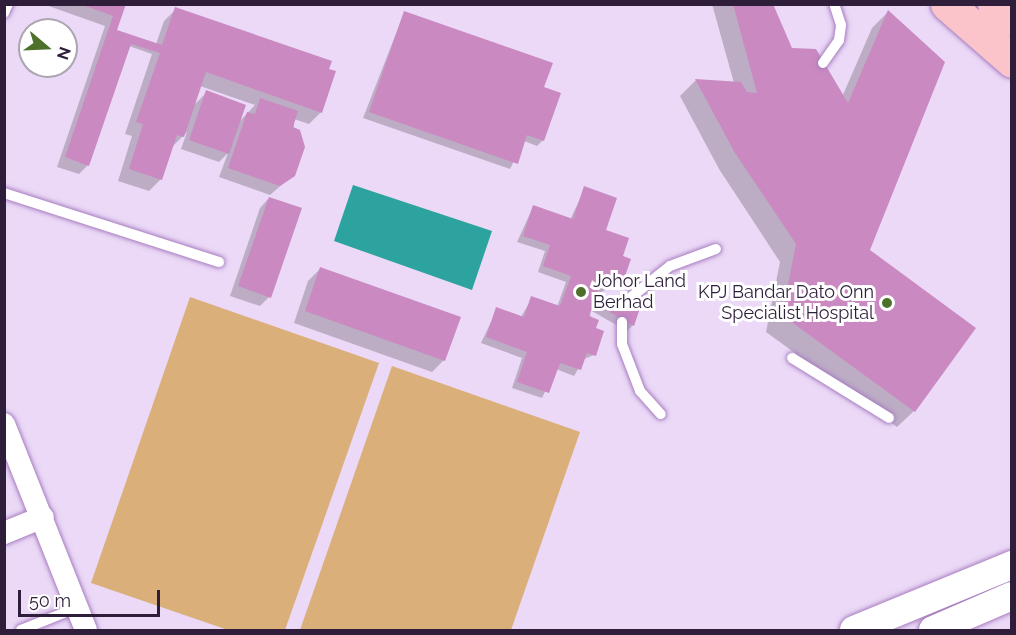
<!DOCTYPE html>
<style>
body{margin:0}
#map{position:relative;width:1016px;height:635px;overflow:hidden;background:#ebd9f7;font-family:Raleway,sans-serif}
div>[style]{position:absolute}
[style*='--x']{left:calc(var(--x)*1px);top:calc(var(--y)*1px);width:calc(var(--w)*1px);rotate:calc(var(--a)*1deg)}
.green>*{inset:0;background:#daaf79}
.water>*{inset:0;background:#2ca39f}
.shadow>*{inset:0;background:#0003}
.building>*{inset:0;background:#ca89c0}
.roads{filter:drop-shadow(0 0 2px #a77dc0) drop-shadow(0 0 2px #a77dc0)}
.service>*{height:10px;margin:-5px;padding:0 5px;transform-origin:5px;border-radius:5px;background:#fff}
.minor>*{height:22px;margin:-11px;padding:0 11px;transform-origin:11px;border-radius:11px;background:#fff}
.tertiary>*{height:28px;margin:-14px;padding:0 14px;transform-origin:14px;border-radius:14px;background:#fff}
.primary>*{height:33px;margin:-16.5px;padding:0 16.5px;transform-origin:16.5px;border-radius:16.5px;background:#fbc3ca}
.dots>*{width:16px;height:16px;translate:-50% -50%;box-sizing:border-box;border:3px solid #fff;border-radius:50%}
span{translate:-50% -50%;white-space:nowrap;text-align:center;line-height:1.15;-webkit-text-stroke:6px #fff;paint-order:stroke}
.poi-label{font-size:18px;color:#2f1e3a}
.left{translate:0 -50%;text-align:left}
.right{translate:-100% -50%;text-align:right}
.frame{position:absolute;inset:0;border:6px solid #2f1e3a;pointer-events:none}
.north{position:absolute;left:18px;top:18px;width:60px;height:60px;box-sizing:border-box;background:#fff;border:2px solid #aca5b0;border-radius:50%;rotate:109deg;font-size:16px;font-weight:700;line-height:24px;text-align:center;color:#2f1e3a}
.north::after{content:'';display:block;margin:auto;width:21px;height:27px;background:#4d712a;clip-path:polygon(50% 0,100% 100%,50% 72%,0 100%)}
.scale{position:absolute;left:18px;top:590px;width:142px;height:27px;box-sizing:border-box;border:3px solid #2f1e3a;border-top:0;padding-left:8px;font-size:18px;line-height:21px;white-space:nowrap;color:#2f1e3a;-webkit-text-stroke:4px #fff;paint-order:stroke}
</style>
<div id="map">
<div class="green">
<i style="clip-path:polygon(190px 297px,379px 363px,285px 630px,228px 630px,91px 583px)"></i>
<i style="clip-path:polygon(392px 366px,580px 432px,511px 630px,300px 630px)"></i>
</div>
<div class="water">
<i style="clip-path:polygon(353px 185px,492px 231px,472px 290px,334px 241px)"></i>
</div>
<div class="shadow">
<i style="clip-path:polygon(evenodd,43px 4px,124px 4px,115px 31px,156px 44px,164px 21px,176px 9px,321px 112px,309px 124px,294px 119px,293px 175px,270px 195px,219px 177px,228px 153px,219px 162px,181px 149px,187px 132px,171px 148px,161px 179px,149px 191px,118px 181px,132px 136px,125px 134px,152px 54px,129px 46px,88px 165px,79px 174px,57px 167px,105px 26px,43px 4px,200px 86px,255px 105px,239px 122px,207px 92px,193px 106px,200px 86px)"></i>
<i style="clip-path:polygon(712px 4px,772px 4px,791px 49px,842px 97px,872px 28px,888px 12px,868px 250px,914px 411px,897px 427px,766px 332px,780px 262px,719px 169px,680px 96px,696px 80px,734px 83px)"></i>
<i style="clip-path:polygon(404px 13px,542px 88px,543px 140px,537px 146px,524px 141px,510px 169px,363px 118px)"></i>
<i style="clip-path:polygon(585px 188px,604px 231px,621px 257px,629px 259px,621px 282px,594px 296px,633px 325px,627px 331px,590px 310px,594px 355px,584px 359px,574px 376px,556px 369px,542px 398px,512px 388px,522px 358px,481px 343px,497px 309px,521px 317px,532px 298px,557px 307px,566px 282px,538px 272px,545px 251px,517px 242px,533px 207px,570px 220px)"></i>
<i style="clip-path:polygon(269px 198px,269px 297px,260px 306px,230px 296px,260px 208px)"></i>
<i style="clip-path:polygon(320px 269px,444px 360px,432px 372px,294px 323px,308px 281px)"></i>
</div>
<div class="building">
<i style="clip-path:polygon(80px 4px,126px 4px,117px 30px,162px 45px,175px 7px,332px 61px,329px 69px,336px 71px,322px 113px,206px 72px,184px 137px,177px 135px,162px 180px,129px 169px,143px 124px,136px 122px,160px 53px,131px 44px,89px 166px,65px 157px,113px 16px)"></i>
<i style="clip-path:polygon(733px 4px,773px 4px,792px 48px,816px 49px,848px 103px,888px 10px,945px 62px,870px 250px,976px 328px,915px 412px,782px 315px,796px 244px,735px 153px,695px 79px,741px 82px,747px 92px,757px 93px)"></i>
<i style="clip-path:polygon(404px 11px,553px 63px,544px 87px,561px 93px,544px 141px,527px 135px,518px 164px,369px 112px)"></i>
<i style="clip-path:polygon(206px 90px,246px 105px,229px 154px,189px 140px)"></i>
<i style="clip-path:polygon(260px 98px,298px 111px,293px 127px,300px 130px,305px 147px,295px 176px,280px 186px,228px 168px,247px 112px,255px 114px)"></i>
<i style="clip-path:polygon(584px 186px,617px 198px,606px 230px,629px 238px,623px 256px,631px 259px,623px 282px,614px 279px,611px 289px,600px 285px,596px 295px,642px 302px,634px 326px,594px 303px,589px 316px,599px 320px,596px 328px,604px 331px,596px 356px,587px 353px,581px 370px,560px 363px,549px 393px,517px 382px,527px 352px,486px 337px,496px 307px,524px 317px,531px 296px,560px 306px,571px 276px,543px 266px,550px 245px,523px 236px,533px 205px,573px 219px)"></i>
<i style="clip-path:polygon(269px 197px,302px 208px,271px 298px,238px 286px)"></i>
<i style="clip-path:polygon(320px 267px,461px 317px,445px 361px,305px 311px)"></i>
</div>
<div class="roads">
<div class="service">
<i style="--x:4;--y:13;--w:10;--a:-66"></i>
<i style="--x:823;--y:63;--w:28;--a:-55"></i>
<i style="--x:839;--y:40;--w:15;--a:-82"></i>
<i style="--x:841;--y:25;--w:22;--a:-108"></i>
<i style="--x:4;--y:193;--w:226;--a:17.8"></i>
<i style="--x:630;--y:298;--w:51;--a:-38.7"></i>
<i style="--x:670;--y:266;--w:49;--a:-20.3"></i>
<i style="--x:622;--y:322;--w:22;--a:90"></i>
<i style="--x:622;--y:344;--w:50;--a:69"></i>
<i style="--x:640;--y:391;--w:31;--a:48"></i>
<i style="--x:792;--y:358;--w:114;--a:31.7"></i>
<i style="--x:21;--y:630;--w:59;--a:-21.8"></i>
</div>
<div class="minor">
<i style="--x:4;--y:424;--w:222;--a:68.3"></i>
<i style="--x:4;--y:533;--w:42;--a:-22.3"></i>
</div>
<div class="tertiary">
<i style="--x:854;--y:630;--w:171;--a:-22.4"></i>
<i style="--x:933;--y:630;--w:86;--a:-23.3"></i>
</div>
<div class="primary">
<i style="--x:947;--y:4;--w:86;--a:41.2"></i>
<i style="--x:994;--y:4;--w:24;--a:42"></i>
</div>
</div>
<div class="dots">
<i style="left:581px;top:292px;background:#4d712a"></i>
<i style="left:887px;top:303px;background:#4d712a"></i>
</div>
<div class="poi-label">
<span class="left" style="left:593px;top:292px">Johor Land<br>Berhad</span>
<span class="right" style="left:874px;top:303px">KPJ Bandar Dato Onn<br>Specialist Hospital</span>
</div>
<div class="frame"></div>
<div class="north">N</div>
<div class="scale">50 m</div>
</div>
